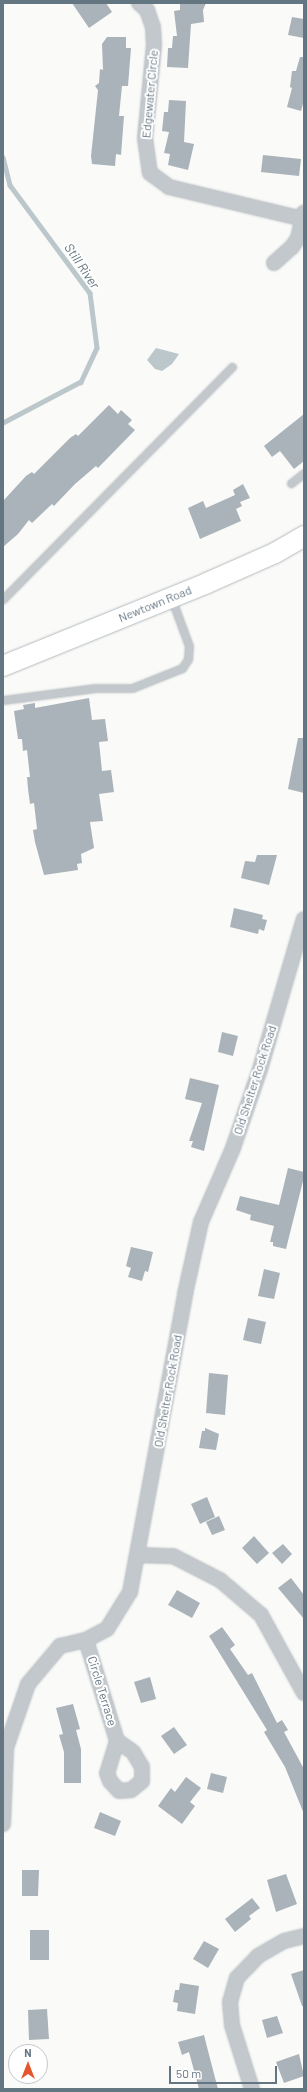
<!DOCTYPE html>
<style>
body{margin:0}
#map{position:relative;width:307px;height:2092px;overflow:hidden;background:#fafaf8;font-family:Barlow,sans-serif}
div>[style]{position:absolute}
[style*='--x']{left:calc(var(--x)*1px);top:calc(var(--y)*1px);width:calc(var(--w)*1px);rotate:calc(var(--a)*1deg)}
.water>*{inset:0;background:#bbc7cb}
.stream>*{height:4.5px;margin:-2.25px;padding:0 2.25px;transform-origin:2.25px;border-radius:2.25px;background:#bbc7cb}
.building>*{inset:0;background:#aab3b9}
.roads{filter:drop-shadow(0 0 1px #b3babf) drop-shadow(0 0 1px #b3babf)}
.service>*{height:7px;margin:-3.5px;padding:0 3.5px;transform-origin:3.5px;border-radius:3.5px;background:#c3c8cc}
.minor>*{height:14px;margin:-7px;padding:0 7px;transform-origin:7px;border-radius:7px;background:#c3c8cc}
.secondary>*{height:20px;margin:-10px;padding:0 10px;transform-origin:10px;border-radius:10px;background:#fff}
span{translate:-50% -50%;white-space:nowrap;text-align:center;line-height:1.15;-webkit-text-stroke:4px #fff;paint-order:stroke}
.street-label{font-size:12px;color:#657683}
.water-label{font-size:13px;color:#60757c;font-style:italic}
.frame{position:absolute;inset:0;border:4px solid #657683;pointer-events:none}
.north{position:absolute;left:8px;top:2044px;width:40px;height:40px;box-sizing:border-box;background:#fff;border:1px solid #c1c8cd;border-radius:50%;rotate:0deg;font-size:11px;font-weight:700;line-height:16px;text-align:center;color:#657683}
.north::after{content:'';display:block;margin:auto;width:14px;height:18px;background:#e4572e;clip-path:polygon(50% 0,100% 100%,50% 72%,0 100%)}
.scale{position:absolute;left:169px;top:2066px;width:108px;height:18px;box-sizing:border-box;border:2px solid #657683;border-top:0;padding-left:5px;font-size:12px;line-height:14px;white-space:nowrap;color:#657683;-webkit-text-stroke:3px #fff;paint-order:stroke}
</style>
<div id="map">
<div class="water">
<i style="clip-path:polygon(156px 348px,179px 354px,172px 364px,162px 371px,155px 369px,147px 360px)"></i>
</div>
<div class="stream">
<i style="--x:3;--y:157;--w:29;--a:76"></i>
<i style="--x:10;--y:185;--w:134;--a:53.5"></i>
<i style="--x:90;--y:293;--w:55;--a:82.7"></i>
<i style="--x:97;--y:348;--w:38;--a:115"></i>
<i style="--x:81;--y:382;--w:88;--a:152.3"></i>
</div>
<div class="building">
<i style="clip-path:polygon(72px 3px,106px 3px,112px 12px,89px 28px)"></i>
<i style="clip-path:polygon(180px 3px,206px 3px,203px 10px,204px 22px,191px 24px,188px 68px,167px 67px,168px 48px,172px 48px,173px 36px,177px 36px,174px 11px,180px 10px)"></i>
<i style="clip-path:polygon(292px 17px,304px 19px,304px 38px,288px 35px)"></i>
<i style="clip-path:polygon(107px 37px,126px 37px,126px 48px,131px 48px,128px 86px,122px 86px,119px 116px,124px 116px,121px 155px,116px 154px,115px 166px,92px 164px,91px 156px,98px 90px,95px 86px,99px 83px,100px 69px,103px 70px,102px 44px)"></i>
<i style="clip-path:polygon(300px 57px,304px 57px,304px 100px,301px 111px,287px 107px,292px 88px,290px 87px,292px 71px,296px 71px)"></i>
<i style="clip-path:polygon(169px 100px,186px 101px,184px 142px,194px 144px,188px 170px,168px 165px,170px 154px,164px 153px,169px 132px,162px 131px,164px 112px,168px 112px)"></i>
<i style="clip-path:polygon(263px 155px,301px 159px,299px 176px,261px 172px)"></i>
<i style="clip-path:polygon(109px 405px,118px 414px,121px 410px,132px 420px,128px 424px,135px 430px,98px 468px,96px 466px,75px 484px,54px 506px,52px 504px,32px 523px,29px 520px,18px 534px,3px 547px,3px 501px,26px 476px,32px 472px,34px 474px,70px 438px,76px 434px,78px 436px)"></i>
<i style="clip-path:polygon(304px 414px,304px 461px,294px 469px,280px 451px,272px 457px,264px 446px)"></i>
<i style="clip-path:polygon(243px 484px,250px 498px,240px 502px,242px 506px,236px 509px,241px 521px,200px 539px,188px 508px,203px 501px,206px 508px,235px 495px,233px 490px)"></i>
<i style="clip-path:polygon(89px 698px,92px 720px,105px 719px,108px 741px,99px 742px,102px 771px,111px 770px,114px 792px,99px 794px,103px 821px,90px 822px,94px 848px,81px 854px,82px 863px,77px 864px,78px 870px,44px 875px,35px 842px,33px 830px,37px 829px,34px 803px,30px 804px,28px 789px,27px 777px,30px 777px,27px 750px,23px 751px,22px 739px,18px 739px,14px 711px,24px 709px,23px 705px,35px 703px,35px 708px)"></i>
<i style="clip-path:polygon(298px 738px,304px 738px,304px 793px,288px 789px)"></i>
<i style="clip-path:polygon(257px 855px,277px 855px,269px 885px,241px 878px,245px 861px,255px 862px)"></i>
<i style="clip-path:polygon(234px 908px,263px 915px,262px 919px,267px 920px,264px 931px,259px 929px,258px 934px,230px 927px)"></i>
<i style="clip-path:polygon(222px 1032px,238px 1036px,233px 1056px,218px 1052px)"></i>
<i style="clip-path:polygon(190px 1078px,219px 1085px,204px 1151px,191px 1147px,193px 1141px,189px 1141px,202px 1103px,185px 1099px)"></i>
<i style="clip-path:polygon(288px 1168px,304px 1172px,304px 1177px,286px 1249px,273px 1246px,273px 1242px,270px 1242px,274px 1226px,250px 1220px,251px 1215px,236px 1210px,240px 1196px,279px 1205px)"></i>
<i style="clip-path:polygon(131px 1247px,153px 1252px,148px 1272px,145px 1271px,142px 1281px,128px 1277px,131px 1268px,126px 1266px)"></i>
<i style="clip-path:polygon(264px 1269px,280px 1273px,274px 1299px,258px 1296px)"></i>
<i style="clip-path:polygon(248px 1318px,266px 1322px,261px 1344px,243px 1340px)"></i>
<i style="clip-path:polygon(209px 1373px,228px 1375px,225px 1415px,206px 1413px)"></i>
<i style="clip-path:polygon(205px 1428px,219px 1434px,216px 1450px,199px 1448px,202px 1431px,205px 1431px)"></i>
<i style="clip-path:polygon(207px 1497px,215px 1517px,200px 1524px,191px 1504px)"></i>
<i style="clip-path:polygon(219px 1516px,225px 1530px,212px 1535px,206px 1522px)"></i>
<i style="clip-path:polygon(254px 1536px,269px 1553px,257px 1564px,242px 1548px)"></i>
<i style="clip-path:polygon(283px 1544px,292px 1554px,282px 1564px,272px 1553px)"></i>
<i style="clip-path:polygon(291px 1578px,304px 1595px,304px 1619px,278px 1588px)"></i>
<i style="clip-path:polygon(177px 1590px,200px 1603px,192px 1618px,168px 1605px)"></i>
<i style="clip-path:polygon(222px 1627px,235px 1645px,230px 1649px,248px 1675px,252px 1673px,277px 1723px,282px 1720px,288px 1730px,284px 1732px,304px 1769px,304px 1814px,285px 1767px,264px 1732px,267px 1730px,209px 1636px)"></i>
<i style="clip-path:polygon(150px 1677px,156px 1699px,141px 1703px,134px 1682px)"></i>
<i style="clip-path:polygon(73px 1704px,80px 1729px,76px 1730px,81px 1749px,81px 1783px,64px 1783px,64px 1752px,59px 1735px,63px 1734px,56px 1708px)"></i>
<i style="clip-path:polygon(174px 1727px,187px 1745px,174px 1754px,161px 1736px)"></i>
<i style="clip-path:polygon(211px 1773px,227px 1777px,223px 1793px,207px 1789px)"></i>
<i style="clip-path:polygon(186px 1777px,201px 1788px,190px 1802px,195px 1806px,182px 1824px,158px 1806px,171px 1788px,175px 1792px)"></i>
<i style="clip-path:polygon(100px 1812px,121px 1821px,115px 1836px,94px 1828px)"></i>
<i style="clip-path:polygon(22px 1870px,39px 1870px,38px 1896px,22px 1896px)"></i>
<i style="clip-path:polygon(286px 1874px,297px 1904px,276px 1912px,267px 1880px)"></i>
<i style="clip-path:polygon(252px 1898px,260px 1908px,249px 1916px,251px 1919px,235px 1932px,225px 1919px)"></i>
<i style="clip-path:polygon(30px 1930px,49px 1930px,49px 1960px,30px 1960px)"></i>
<i style="clip-path:polygon(204px 1941px,219px 1949px,208px 1968px,193px 1959px)"></i>
<i style="clip-path:polygon(304px 1970px,304px 2006px,302px 2006px,291px 1974px)"></i>
<i style="clip-path:polygon(180px 1983px,199px 1986px,195px 2014px,177px 2011px,178px 2003px,173px 2002px,175px 1990px,179px 1990px)"></i>
<i style="clip-path:polygon(47px 2009px,49px 2039px,29px 2040px,28px 2010px)"></i>
<i style="clip-path:polygon(277px 2016px,283px 2033px,267px 2038px,262px 2020px)"></i>
<i style="clip-path:polygon(204px 2035px,207px 2047px,218px 2089px,199px 2089px,189px 2052px,182px 2055px,178px 2042px)"></i>
<i style="clip-path:polygon(299px 2054px,304px 2076px,284px 2083px,276px 2062px)"></i>
</div>
<div class="roads">
<div class="service">
<i style="--x:291;--y:483;--w:16;--a:-38"></i>
<i style="--x:3;--y:599;--w:326;--a:-45.4"></i>
<i style="--x:3;--y:700;--w:93;--a:-7.4"></i>
<i style="--x:95;--y:688;--w:37;--a:0"></i>
<i style="--x:132;--y:688;--w:54;--a:-21.8"></i>
<i style="--x:182;--y:668;--w:11;--a:-56"></i>
<i style="--x:188;--y:659;--w:13;--a:-86"></i>
<i style="--x:189;--y:646;--w:49;--a:-110.3"></i>
</div>
<div class="minor">
<i style="--x:139;--y:3;--w:11;--a:41"></i>
<i style="--x:147;--y:10;--w:18;--a:71"></i>
<i style="--x:153;--y:27;--w:18;--a:87"></i>
<i style="--x:154;--y:45;--w:93;--a:95.5"></i>
<i style="--x:145;--y:138;--w:35;--a:82"></i>
<i style="--x:150;--y:173;--w:24;--a:36"></i>
<i style="--x:169;--y:187;--w:138;--a:13.4"></i>
<i style="--x:274;--y:263;--w:24;--a:-42"></i>
<i style="--x:292;--y:247;--w:11;--a:-56"></i>
<i style="--x:298;--y:238;--w:26;--a:-77"></i>
<i style="--x:138;--y:1555;--w:35;--a:2"></i>
<i style="--x:173;--y:1556;--w:53;--a:27.1"></i>
<i style="--x:220;--y:1580;--w:54;--a:40.5"></i>
<i style="--x:261;--y:1615;--w:89;--a:61.1"></i>
<i style="--x:86;--y:1640;--w:106;--a:72.9"></i>
<i style="--x:117;--y:1741;--w:34;--a:107"></i>
<i style="--x:107;--y:1773;--w:9;--a:69"></i>
<i style="--x:110;--y:1781;--w:13;--a:48"></i>
<i style="--x:119;--y:1791;--w:12;--a:-5"></i>
<i style="--x:131;--y:1790;--w:14;--a:-39"></i>
<i style="--x:142;--y:1781;--w:14;--a:-90"></i>
<i style="--x:142;--y:1767;--w:17;--a:-121"></i>
<i style="--x:133;--y:1752;--w:19;--a:-145"></i>
<i style="--x:3;--y:1824;--w:76;--a:-87.7"></i>
<i style="--x:6;--y:1748;--w:68;--a:-71"></i>
<i style="--x:28;--y:1684;--w:50;--a:-49.9"></i>
<i style="--x:60;--y:1646;--w:27;--a:-13"></i>
<i style="--x:86;--y:1640;--w:24;--a:-28"></i>
<i style="--x:107;--y:1629;--w:44;--a:-58.1"></i>
<i style="--x:130;--y:1592;--w:303;--a:-79.5"></i>
<i style="--x:185;--y:1294;--w:74;--a:-77.5"></i>
<i style="--x:201;--y:1222;--w:81;--a:-66.6"></i>
<i style="--x:233;--y:1148;--w:83;--a:-71.1"></i>
<i style="--x:260;--y:1069;--w:156;--a:-73.7"></i>
<i style="--x:252;--y:2089;--w:67;--a:-107.4"></i>
<i style="--x:232;--y:2025;--w:23;--a:-95"></i>
<i style="--x:230;--y:2002;--w:25;--a:-74"></i>
<i style="--x:237;--y:1978;--w:30;--a:-46"></i>
<i style="--x:258;--y:1956;--w:30;--a:-30"></i>
<i style="--x:284;--y:1941;--w:21;--a:-14"></i>
</div>
<div class="secondary">
<i style="--x:3;--y:666;--w:220;--a:-22.1"></i>
<i style="--x:207;--y:583;--w:74;--a:-23.8"></i>
<i style="--x:275;--y:553;--w:34;--a:-30"></i>
</div>
</div>
<div class="street-label">
<span style="left:150px;top:94px;rotate:-85deg">Edgewater Circle</span>
<span style="left:155px;top:604px;rotate:-22deg">Newtown Road</span>
<span style="left:255px;top:1080px;rotate:-72deg">Old Shelter Rock Road</span>
<span style="left:168px;top:1391px;rotate:-80deg">Old Shelter Rock Road</span>
<span style="left:102px;top:1691px;rotate:73deg">Circle Terrace</span>
</div>
<div class="water-label">
<span style="left:82px;top:266px;rotate:56deg">Still River</span>
</div>
<div class="frame"></div>
<div class="north">N</div>
<div class="scale">50 m</div>
</div>
